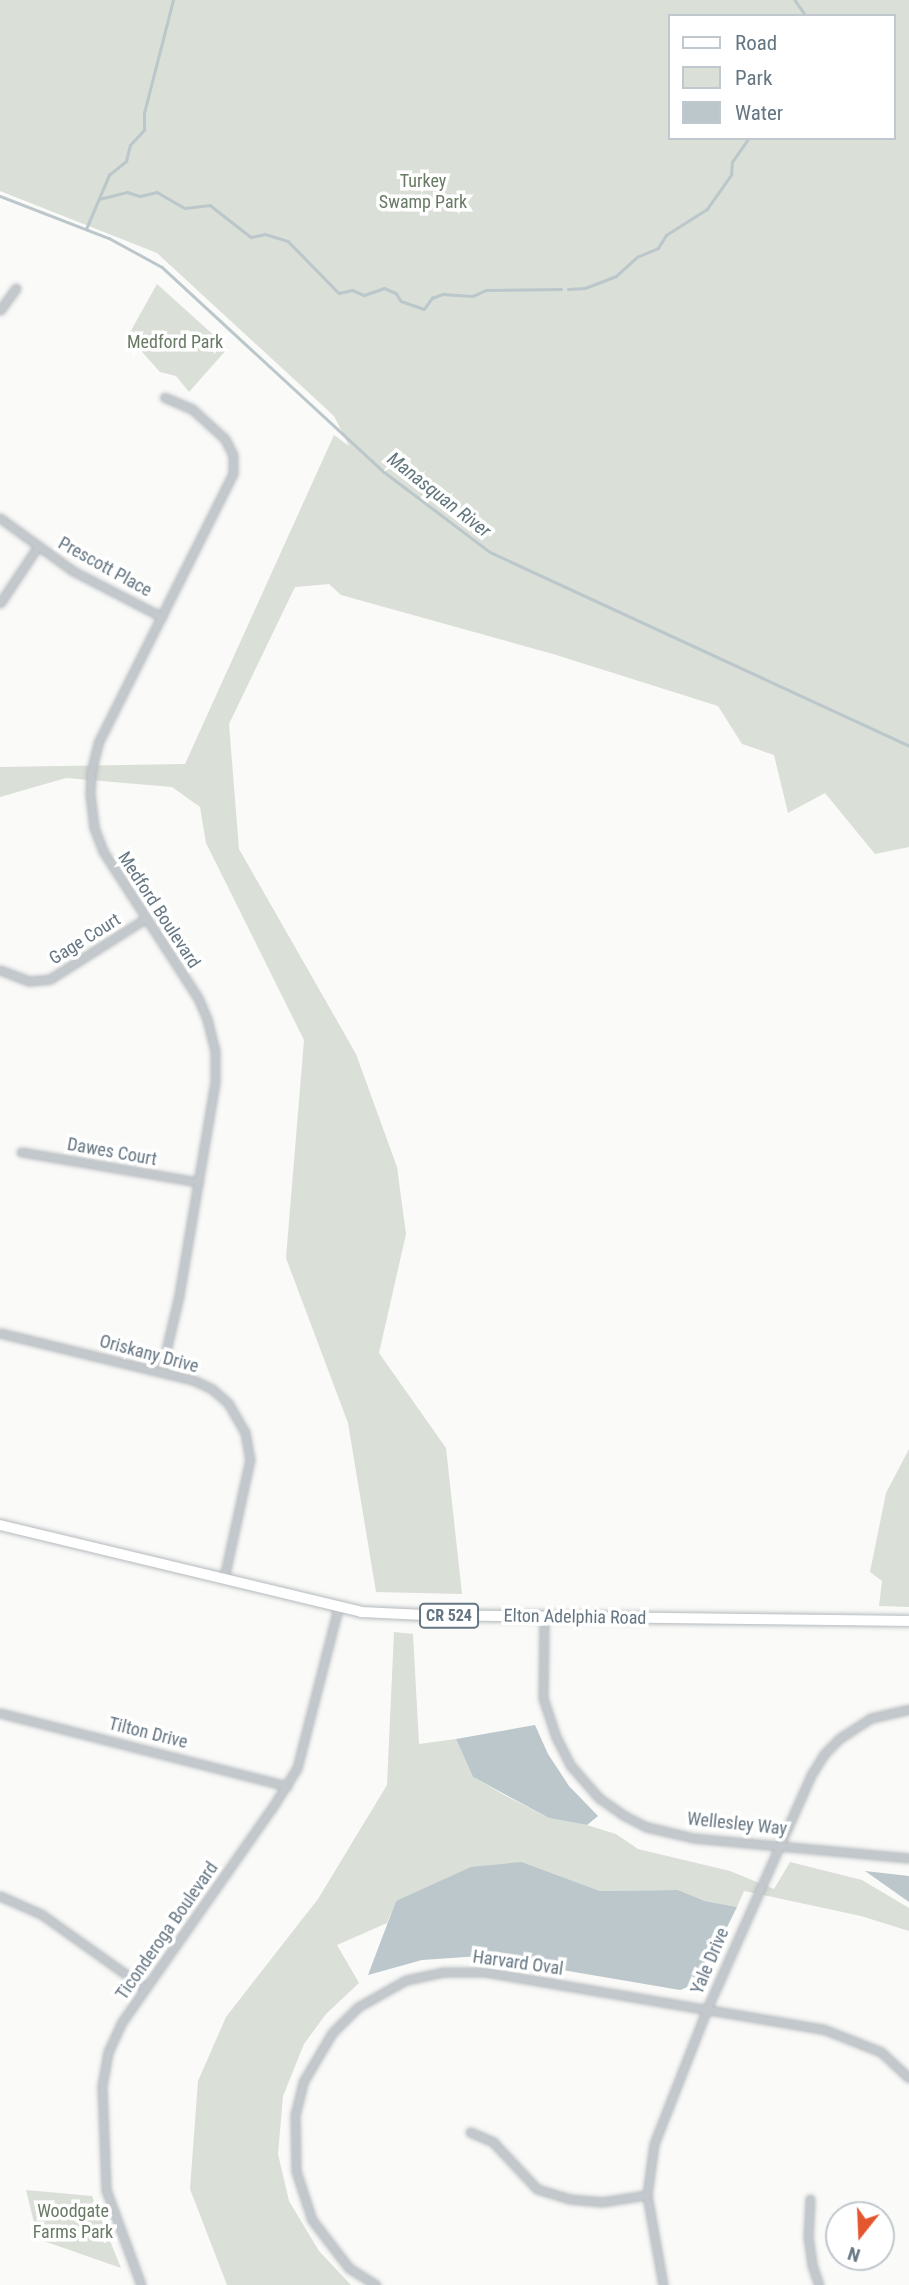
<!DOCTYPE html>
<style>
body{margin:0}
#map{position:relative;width:909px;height:2285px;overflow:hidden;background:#fafaf8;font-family:"Roboto Condensed",sans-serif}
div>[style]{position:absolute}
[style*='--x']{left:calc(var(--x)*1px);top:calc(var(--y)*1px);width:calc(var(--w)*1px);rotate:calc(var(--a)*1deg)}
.green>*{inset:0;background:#dadfd7}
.water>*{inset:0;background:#bbc7cb}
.stream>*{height:2.5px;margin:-1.25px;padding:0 1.25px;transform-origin:1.25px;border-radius:1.25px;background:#bbc7cb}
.roads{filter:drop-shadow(0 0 2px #b5babe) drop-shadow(0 0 2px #b5babe)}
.minor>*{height:7px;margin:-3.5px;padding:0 3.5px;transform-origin:3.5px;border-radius:3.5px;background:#c3c8cc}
.primary>*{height:10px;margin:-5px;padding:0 5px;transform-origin:5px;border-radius:5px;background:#fff}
span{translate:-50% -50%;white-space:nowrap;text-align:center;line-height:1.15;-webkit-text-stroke:7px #fff;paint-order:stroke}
.shield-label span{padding:2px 5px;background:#fff;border:2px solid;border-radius:5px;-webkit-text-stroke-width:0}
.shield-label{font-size:16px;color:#657683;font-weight:700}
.park-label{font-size:18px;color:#687a64}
.street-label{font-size:18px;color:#657683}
.water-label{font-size:19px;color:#60757c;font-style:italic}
.legend{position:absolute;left:668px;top:14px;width:228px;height:126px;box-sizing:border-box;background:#fff;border:2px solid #c1c8cd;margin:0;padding:9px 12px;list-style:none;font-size:21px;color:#657683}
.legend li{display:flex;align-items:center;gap:14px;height:35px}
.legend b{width:35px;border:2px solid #c1c8cd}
.north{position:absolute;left:825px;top:2201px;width:70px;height:70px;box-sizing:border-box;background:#fff;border:2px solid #c1c8cd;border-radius:50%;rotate:198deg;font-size:19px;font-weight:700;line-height:28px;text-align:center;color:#657683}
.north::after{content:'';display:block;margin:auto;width:24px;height:32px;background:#e4572e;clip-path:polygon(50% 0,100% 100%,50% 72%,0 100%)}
</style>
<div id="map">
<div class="green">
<i style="clip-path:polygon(evenodd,0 0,909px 0,909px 847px,875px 854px,825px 793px,788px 813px,774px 755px,742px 744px,718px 706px,553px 654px,341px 595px,329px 584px,295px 587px,229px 724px,239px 849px,356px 1054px,397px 1167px,406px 1234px,379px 1353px,446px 1448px,462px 1594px,376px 1592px,348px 1423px,286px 1258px,304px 1040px,206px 843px,200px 807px,172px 787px,66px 778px,0 797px,0 767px,185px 764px,334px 435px,349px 446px,334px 416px,157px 253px,0 191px,0 0,669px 16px,893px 16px,893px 138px,669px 138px,669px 16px)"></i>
<i style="clip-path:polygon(157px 284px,228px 348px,189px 392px,176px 376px,160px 372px,128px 336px)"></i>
<i style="clip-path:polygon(909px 1449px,909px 1607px,879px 1606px,882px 1581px,870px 1572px,886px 1493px)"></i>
<i style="clip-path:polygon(394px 1632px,413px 1634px,419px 1744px,456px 1739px,473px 1777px,506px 1796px,549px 1818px,587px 1825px,616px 1834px,638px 1849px,730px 1871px,774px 1889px,790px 1862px,862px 1880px,909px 1908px,909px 1931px,861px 1916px,744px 1891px,737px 1907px,705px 1901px,678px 1890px,600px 1891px,522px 1862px,396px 1901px,387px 1923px,337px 1945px,359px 1983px,326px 2014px,304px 2044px,283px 2096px,278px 2154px,289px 2201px,319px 2251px,351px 2285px,227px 2285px,190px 2189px,198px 2081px,226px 2017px,318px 1899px,387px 1785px)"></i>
<i style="clip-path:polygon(26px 2190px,92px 2196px,121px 2268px,38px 2239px)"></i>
</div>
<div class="water">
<i style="clip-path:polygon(535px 1725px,548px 1754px,569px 1786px,598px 1816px,587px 1825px,549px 1818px,473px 1777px,456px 1739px)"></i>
<i style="clip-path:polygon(522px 1862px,600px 1891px,678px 1890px,705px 1901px,737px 1907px,700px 1982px,680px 1990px,480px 1956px,422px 1960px,368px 1975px,396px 1901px,471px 1867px)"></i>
<i style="clip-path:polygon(865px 1871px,909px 1876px,909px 1902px)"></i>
</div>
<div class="stream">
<i style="--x:795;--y:0;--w:19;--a:55"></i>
<i style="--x:0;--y:196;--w:117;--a:21.1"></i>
<i style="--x:109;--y:238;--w:60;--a:28.7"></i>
<i style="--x:162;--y:267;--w:301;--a:42.7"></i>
<i style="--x:383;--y:471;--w:134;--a:37.1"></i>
<i style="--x:490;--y:552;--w:462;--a:24.8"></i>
<i style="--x:99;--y:199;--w:29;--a:-14"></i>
<i style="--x:127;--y:192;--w:14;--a:17"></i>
<i style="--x:140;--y:196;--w:17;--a:-13"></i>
<i style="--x:157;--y:192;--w:32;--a:30"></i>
<i style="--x:185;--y:208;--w:25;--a:-7"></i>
<i style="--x:210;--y:205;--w:52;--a:38"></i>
<i style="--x:251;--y:237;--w:14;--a:-12"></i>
<i style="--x:265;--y:234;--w:24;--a:17"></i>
<i style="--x:288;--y:241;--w:73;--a:45.6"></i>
<i style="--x:339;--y:293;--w:13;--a:-13"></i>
<i style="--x:352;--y:290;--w:13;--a:23"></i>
<i style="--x:364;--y:295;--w:21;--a:-19"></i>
<i style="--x:384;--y:288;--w:13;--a:23"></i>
<i style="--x:396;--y:293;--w:9;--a:58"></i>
<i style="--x:401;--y:301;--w:24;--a:19"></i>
<i style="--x:424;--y:309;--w:14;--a:-54"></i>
<i style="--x:432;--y:298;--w:12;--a:-20"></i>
<i style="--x:443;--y:294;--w:30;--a:4"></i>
<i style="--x:473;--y:296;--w:14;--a:-25"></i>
<i style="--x:486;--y:290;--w:75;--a:-0.8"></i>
<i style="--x:86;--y:229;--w:59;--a:-66.9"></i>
<i style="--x:109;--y:175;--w:22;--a:-39"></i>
<i style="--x:126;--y:161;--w:16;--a:-76"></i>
<i style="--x:130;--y:145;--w:21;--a:-47"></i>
<i style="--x:144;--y:130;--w:17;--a:-90"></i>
<i style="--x:144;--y:113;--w:117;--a:-75.6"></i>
<i style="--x:568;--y:289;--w:17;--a:-3"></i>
<i style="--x:585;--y:288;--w:33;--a:-21"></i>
<i style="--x:616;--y:276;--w:28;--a:-42"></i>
<i style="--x:637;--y:257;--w:23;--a:-23"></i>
<i style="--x:658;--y:248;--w:15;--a:-58"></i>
<i style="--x:666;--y:235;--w:49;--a:-32.4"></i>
<i style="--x:707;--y:209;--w:42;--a:-54.8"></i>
<i style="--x:731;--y:175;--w:13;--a:-86"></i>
<i style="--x:732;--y:162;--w:29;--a:-55"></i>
</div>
<div class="roads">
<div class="minor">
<i style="--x:0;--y:310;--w:27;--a:-54"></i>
<i style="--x:0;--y:518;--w:90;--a:36"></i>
<i style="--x:73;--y:571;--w:100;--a:27.3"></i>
<i style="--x:0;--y:603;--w:69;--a:-56.3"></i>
<i style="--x:0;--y:970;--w:31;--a:21"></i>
<i style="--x:29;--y:981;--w:21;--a:-5"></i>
<i style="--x:50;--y:979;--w:112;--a:-32.3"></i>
<i style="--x:21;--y:1152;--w:180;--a:9.6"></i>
<i style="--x:0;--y:1333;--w:199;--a:13.7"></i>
<i style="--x:193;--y:1380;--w:21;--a:25"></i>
<i style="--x:212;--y:1389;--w:21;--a:41"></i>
<i style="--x:228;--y:1403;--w:34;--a:60"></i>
<i style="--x:245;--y:1432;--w:27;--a:80"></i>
<i style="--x:250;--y:1459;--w:122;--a:102.3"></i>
<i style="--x:161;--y:1372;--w:79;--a:-76.8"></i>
<i style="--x:179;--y:1295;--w:215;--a:-80.4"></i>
<i style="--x:215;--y:1083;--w:32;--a:-90"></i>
<i style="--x:215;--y:1051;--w:33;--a:-104"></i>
<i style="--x:207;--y:1019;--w:23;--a:-113"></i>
<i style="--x:198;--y:998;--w:175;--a:-122.9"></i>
<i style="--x:103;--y:851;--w:26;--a:-111"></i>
<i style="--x:94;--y:827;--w:34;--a:-97"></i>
<i style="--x:90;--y:793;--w:21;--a:-87"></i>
<i style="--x:91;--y:772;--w:32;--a:-76"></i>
<i style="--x:99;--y:741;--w:300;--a:-63.4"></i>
<i style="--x:233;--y:473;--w:18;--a:-90"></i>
<i style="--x:233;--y:455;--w:18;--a:-117"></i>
<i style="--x:225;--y:439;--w:45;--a:-137.7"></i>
<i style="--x:192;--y:409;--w:30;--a:-157"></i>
<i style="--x:544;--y:1617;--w:81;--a:90.7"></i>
<i style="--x:543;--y:1698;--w:41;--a:71.6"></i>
<i style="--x:556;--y:1737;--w:33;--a:63"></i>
<i style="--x:571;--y:1766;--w:43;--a:48.8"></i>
<i style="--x:599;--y:1798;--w:29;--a:35"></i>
<i style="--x:623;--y:1815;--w:27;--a:27"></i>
<i style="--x:647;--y:1827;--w:47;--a:13.4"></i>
<i style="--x:693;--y:1838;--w:217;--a:5.3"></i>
<i style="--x:0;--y:1713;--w:296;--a:14.3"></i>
<i style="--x:0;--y:1896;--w:45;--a:23.7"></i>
<i style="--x:41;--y:1914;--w:128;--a:35.4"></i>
<i style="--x:470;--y:2132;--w:25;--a:23"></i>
<i style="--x:493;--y:2142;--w:64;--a:46.9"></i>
<i style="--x:537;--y:2189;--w:34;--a:17"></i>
<i style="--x:569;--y:2199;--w:32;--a:5"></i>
<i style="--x:601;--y:2202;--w:47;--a:-8.7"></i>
<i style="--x:810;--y:2199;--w:37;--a:93"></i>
<i style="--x:808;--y:2236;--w:29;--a:82"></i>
<i style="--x:812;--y:2265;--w:21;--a:71"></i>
<i style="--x:141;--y:2285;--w:101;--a:-110.2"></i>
<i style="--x:106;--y:2190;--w:104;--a:-92.2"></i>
<i style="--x:102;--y:2086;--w:35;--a:-80"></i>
<i style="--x:108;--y:2052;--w:33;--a:-65"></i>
<i style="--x:122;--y:2022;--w:261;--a:-55"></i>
<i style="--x:272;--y:1808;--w:47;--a:-58"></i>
<i style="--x:297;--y:1768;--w:165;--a:-75.6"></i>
<i style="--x:376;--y:2285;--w:32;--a:-148"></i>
<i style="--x:349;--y:2268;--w:61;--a:-127.6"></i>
<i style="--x:312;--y:2220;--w:52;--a:-108.1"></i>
<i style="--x:296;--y:2171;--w:56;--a:-91"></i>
<i style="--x:295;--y:2115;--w:34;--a:-76"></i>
<i style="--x:303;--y:2082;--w:57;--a:-59.4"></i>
<i style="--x:332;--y:2033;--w:37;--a:-45"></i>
<i style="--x:358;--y:2007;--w:55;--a:-29.4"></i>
<i style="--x:406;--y:1980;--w:38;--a:-12"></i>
<i style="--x:443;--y:1972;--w:42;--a:0"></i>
<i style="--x:485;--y:1972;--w:343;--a:9.6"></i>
<i style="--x:823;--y:2029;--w:62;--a:21.6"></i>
<i style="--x:881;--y:2052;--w:38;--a:43"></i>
<i style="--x:663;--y:2285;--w:91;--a:-100.1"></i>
<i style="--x:647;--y:2195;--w:51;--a:-82.2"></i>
<i style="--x:654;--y:2144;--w:143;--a:-68.6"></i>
<i style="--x:706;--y:2011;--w:258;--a:-66"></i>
<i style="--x:811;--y:1775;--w:25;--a:-58"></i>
<i style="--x:824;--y:1754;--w:23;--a:-45"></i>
<i style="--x:840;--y:1738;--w:37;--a:-33"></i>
<i style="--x:871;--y:1718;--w:39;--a:-13"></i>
</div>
<div class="primary">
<i style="--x:0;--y:1525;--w:371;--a:13.5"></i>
<i style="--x:361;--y:1612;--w:63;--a:2.7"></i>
<i style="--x:424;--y:1615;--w:485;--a:0.7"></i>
</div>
</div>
<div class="shield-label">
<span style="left:449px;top:1616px">CR 524</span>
</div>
<div class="park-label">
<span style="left:423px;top:192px">Turkey<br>Swamp Park</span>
<span style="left:175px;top:342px">Medford Park</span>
<span style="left:73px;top:2222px">Woodgate<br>Farms Park</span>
</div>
<div class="street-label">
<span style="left:105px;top:567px;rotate:29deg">Prescott Place</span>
<span style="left:159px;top:910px;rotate:57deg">Medford Boulevard</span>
<span style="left:85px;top:939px;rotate:-32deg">Gage Court</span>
<span style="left:112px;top:1152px;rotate:10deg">Dawes Court</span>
<span style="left:149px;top:1354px;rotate:15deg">Oriskany Drive</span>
<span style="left:575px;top:1617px;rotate:1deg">Elton Adelphia Road</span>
<span style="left:148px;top:1733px;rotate:14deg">Tilton Drive</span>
<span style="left:737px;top:1824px;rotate:6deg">Wellesley Way</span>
<span style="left:167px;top:1931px;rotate:-55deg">Ticonderoga Boulevard</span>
<span style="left:710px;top:1961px;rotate:-67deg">Yale Drive</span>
<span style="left:518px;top:1963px;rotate:8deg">Harvard Oval</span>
</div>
<div class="water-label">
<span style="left:439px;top:495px;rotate:38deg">Manasquan River</span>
</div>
<ul class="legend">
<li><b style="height:9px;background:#fff"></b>Road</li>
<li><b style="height:19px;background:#dadfd7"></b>Park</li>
<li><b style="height:19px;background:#bbc7cb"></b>Water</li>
</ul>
<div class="north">N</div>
</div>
